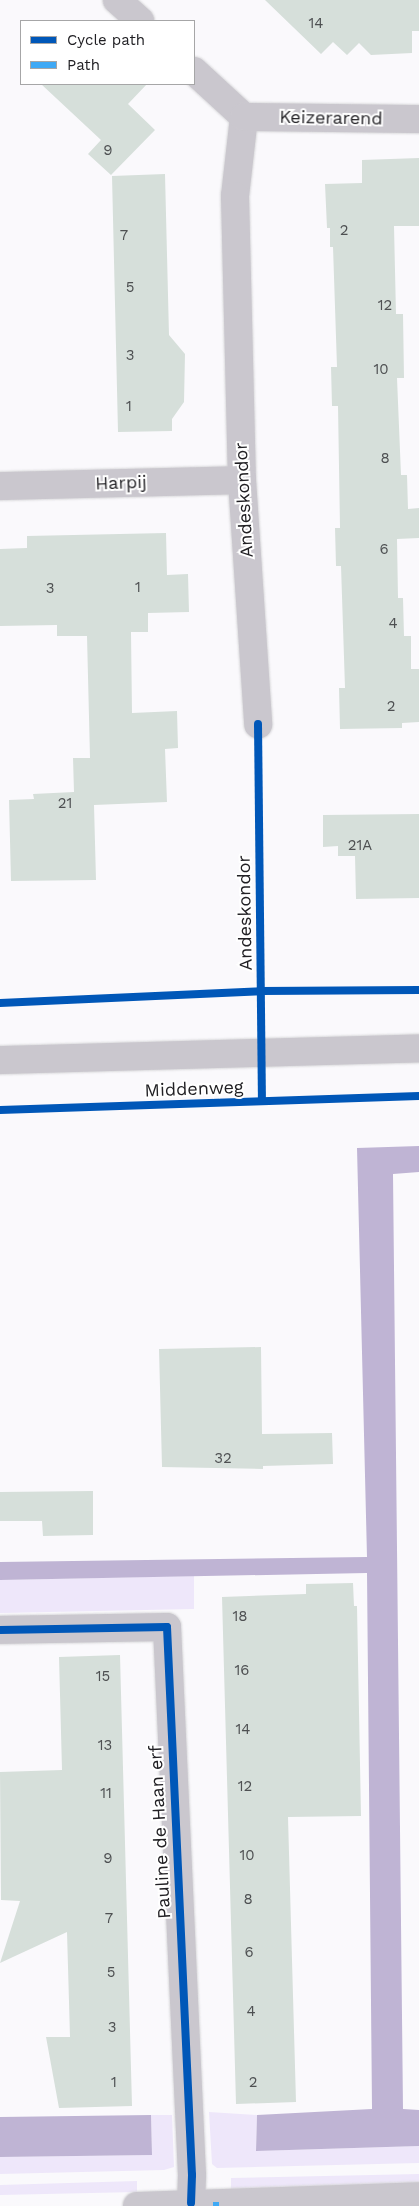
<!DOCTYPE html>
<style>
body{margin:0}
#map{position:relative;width:419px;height:2206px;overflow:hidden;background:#faf9fc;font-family:"Work Sans",sans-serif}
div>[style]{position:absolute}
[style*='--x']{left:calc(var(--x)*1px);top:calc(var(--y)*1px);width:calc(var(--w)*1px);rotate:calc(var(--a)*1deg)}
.green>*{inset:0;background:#eee7fa}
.water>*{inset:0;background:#bfb4d4}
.building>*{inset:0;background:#d6dfda}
.roads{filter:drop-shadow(0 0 1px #d7d7d9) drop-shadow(0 0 1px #d7d7d9)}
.street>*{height:28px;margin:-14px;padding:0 14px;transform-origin:14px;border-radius:14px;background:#cac7ce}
.quiet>*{height:6px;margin-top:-3px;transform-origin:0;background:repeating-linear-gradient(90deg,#3fa9f5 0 12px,transparent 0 18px)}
.cycleway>*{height:8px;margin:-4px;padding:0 4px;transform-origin:4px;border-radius:4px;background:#0057b8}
span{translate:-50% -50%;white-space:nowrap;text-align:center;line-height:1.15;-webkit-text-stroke:4px #fff;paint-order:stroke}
.number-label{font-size:15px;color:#4e5052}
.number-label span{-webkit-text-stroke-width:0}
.street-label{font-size:18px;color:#212024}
.legend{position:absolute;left:20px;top:20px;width:175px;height:65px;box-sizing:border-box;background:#fff;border:1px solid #a6a6a7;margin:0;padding:6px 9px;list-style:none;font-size:15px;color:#212024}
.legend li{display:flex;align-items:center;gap:10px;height:25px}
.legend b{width:25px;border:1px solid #a6a6a7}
</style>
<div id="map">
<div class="green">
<i style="clip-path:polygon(194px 1576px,194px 1609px,0 1613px,0 1580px)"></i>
<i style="clip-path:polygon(209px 2112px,257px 2115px,256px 2151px,419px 2146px,419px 2163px,217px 2168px,212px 2164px)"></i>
<i style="clip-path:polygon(151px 2115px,172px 2115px,174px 2167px,164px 2170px,0 2174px,0 2157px,152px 2155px)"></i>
<i style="clip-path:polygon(419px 2174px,419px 2186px,231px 2190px,231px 2178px)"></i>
<i style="clip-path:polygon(137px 2181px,137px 2192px,0 2195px,0 2185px)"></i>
</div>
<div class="water">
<i style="clip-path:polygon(419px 1146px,419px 1172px,393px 1174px,403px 2109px,419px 2110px,419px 2146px,256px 2151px,257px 2115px,372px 2109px,367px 1573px,0 1580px,0 1562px,367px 1557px,357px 1148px)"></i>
<i style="clip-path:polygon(151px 2115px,152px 2155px,0 2157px,0 2117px)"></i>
</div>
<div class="building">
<i style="clip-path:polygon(265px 0,419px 0,419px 31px,412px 31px,412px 53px,371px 55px,359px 43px,347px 55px,333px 42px,321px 54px)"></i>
<i style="clip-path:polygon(41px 84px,147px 84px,128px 104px,155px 130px,111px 175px,88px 154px,101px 140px)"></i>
<i style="clip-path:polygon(419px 158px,419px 226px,394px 226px,396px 314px,403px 314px,404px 378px,397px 378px,401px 475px,407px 475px,408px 509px,419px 508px,419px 538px,397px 539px,398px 598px,403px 598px,404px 636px,411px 636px,411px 669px,419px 669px,419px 722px,402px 723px,402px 728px,340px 729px,339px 688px,345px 688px,341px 566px,336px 566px,335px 528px,340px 528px,338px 406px,332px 406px,331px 367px,337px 367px,333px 247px,330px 247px,330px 228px,327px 228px,325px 184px,362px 183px,362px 160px)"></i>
<i style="clip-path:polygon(165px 174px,169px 335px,185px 354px,184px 402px,172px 419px,172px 431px,118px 432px,112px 176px)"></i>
<i style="clip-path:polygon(166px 533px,167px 575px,188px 574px,189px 612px,148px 613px,148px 632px,131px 632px,132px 713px,177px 711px,178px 748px,165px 749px,167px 802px,94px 805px,96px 880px,11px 881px,9px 800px,34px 799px,33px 794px,74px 792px,73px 758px,90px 758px,87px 636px,57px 636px,57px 625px,0 626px,0 549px,27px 548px,27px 536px)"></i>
<i style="clip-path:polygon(419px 814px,419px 898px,356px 899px,355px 856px,338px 856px,338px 846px,323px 847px,323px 815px)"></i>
<i style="clip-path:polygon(261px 1347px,262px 1434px,332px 1433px,333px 1464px,263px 1466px,263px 1469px,162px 1467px,159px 1349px)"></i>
<i style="clip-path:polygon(93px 1491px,93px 1535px,43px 1536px,42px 1521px,0 1521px,0 1492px)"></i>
<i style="clip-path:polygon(353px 1583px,354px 1606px,357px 1606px,361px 1816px,288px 1817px,296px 2102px,236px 2104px,222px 1597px,306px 1594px,306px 1584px)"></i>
<i style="clip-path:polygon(120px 1655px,132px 2106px,59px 2108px,46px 2037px,70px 2037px,67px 1932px,0 1963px,20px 1901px,1px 1900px,0 1772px,62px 1770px,59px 1657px)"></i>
</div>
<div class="roads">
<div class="street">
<i style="--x:117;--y:0;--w:31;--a:42"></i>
<i style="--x:194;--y:71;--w:68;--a:42.6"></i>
<i style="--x:244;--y:117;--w:80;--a:96.5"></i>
<i style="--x:235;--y:196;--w:284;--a:88.6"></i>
<i style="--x:242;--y:480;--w:245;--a:86.2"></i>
<i style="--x:244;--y:117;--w:175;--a:0.7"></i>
<i style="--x:0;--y:486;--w:242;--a:-1.4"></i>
<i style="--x:0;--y:1060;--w:419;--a:-1.6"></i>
<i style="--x:0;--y:1630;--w:167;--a:-1"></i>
<i style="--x:167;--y:1627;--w:549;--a:87.39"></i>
<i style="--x:192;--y:2175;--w:28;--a:92"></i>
<i style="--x:137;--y:2206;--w:282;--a:-2"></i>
</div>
</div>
<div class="quiet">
<i style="--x:216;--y:2202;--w:4;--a:90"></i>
</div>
<div class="cycleway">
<i style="--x:258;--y:724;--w:377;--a:89.4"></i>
<i style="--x:0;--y:1003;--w:261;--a:-2.6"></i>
<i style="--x:261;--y:991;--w:158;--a:-0.4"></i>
<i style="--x:0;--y:1110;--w:419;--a:-1.9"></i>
<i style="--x:0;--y:1630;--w:167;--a:-1"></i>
<i style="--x:167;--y:1627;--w:549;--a:87.39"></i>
<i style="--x:192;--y:2175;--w:28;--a:92"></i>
</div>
<div class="number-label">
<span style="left:316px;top:24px">14</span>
<span style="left:108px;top:151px">9</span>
<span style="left:344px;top:231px">2</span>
<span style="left:124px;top:236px">7</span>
<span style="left:130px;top:288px">5</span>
<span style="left:385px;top:306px">12</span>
<span style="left:130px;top:356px">3</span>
<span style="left:381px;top:370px">10</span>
<span style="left:129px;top:407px">1</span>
<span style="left:385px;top:459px">8</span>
<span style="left:384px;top:550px">6</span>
<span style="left:138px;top:588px">1</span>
<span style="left:50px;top:589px">3</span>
<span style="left:393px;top:624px">4</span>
<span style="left:391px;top:707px">2</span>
<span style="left:65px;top:804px">21</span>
<span style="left:360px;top:846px">21A</span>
<span style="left:223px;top:1459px">32</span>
<span style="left:240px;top:1617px">18</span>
<span style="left:242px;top:1671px">16</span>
<span style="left:103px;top:1677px">15</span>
<span style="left:243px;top:1730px">14</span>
<span style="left:105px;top:1746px">13</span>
<span style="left:245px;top:1787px">12</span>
<span style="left:106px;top:1794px">11</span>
<span style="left:247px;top:1856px">10</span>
<span style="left:108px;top:1859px">9</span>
<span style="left:248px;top:1900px">8</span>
<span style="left:109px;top:1919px">7</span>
<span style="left:249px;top:1953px">6</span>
<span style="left:111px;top:1973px">5</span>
<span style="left:251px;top:2012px">4</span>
<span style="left:112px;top:2028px">3</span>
<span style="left:114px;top:2083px">1</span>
<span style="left:253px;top:2083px">2</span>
</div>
<div class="street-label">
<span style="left:331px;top:118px;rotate:1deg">Keizerarend</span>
<span style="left:121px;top:483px;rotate:-2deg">Harpij</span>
<span style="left:244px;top:500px;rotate:-93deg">Andeskondor</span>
<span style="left:245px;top:913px;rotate:-91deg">Andeskondor</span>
<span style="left:194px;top:1089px;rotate:-2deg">Middenweg</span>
<span style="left:160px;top:1832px;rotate:-93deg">Pauline de Haan erf</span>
</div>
<ul class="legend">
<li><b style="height:6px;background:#0057b8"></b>Cycle path</li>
<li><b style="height:6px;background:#3fa9f5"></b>Path</li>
</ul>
</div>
